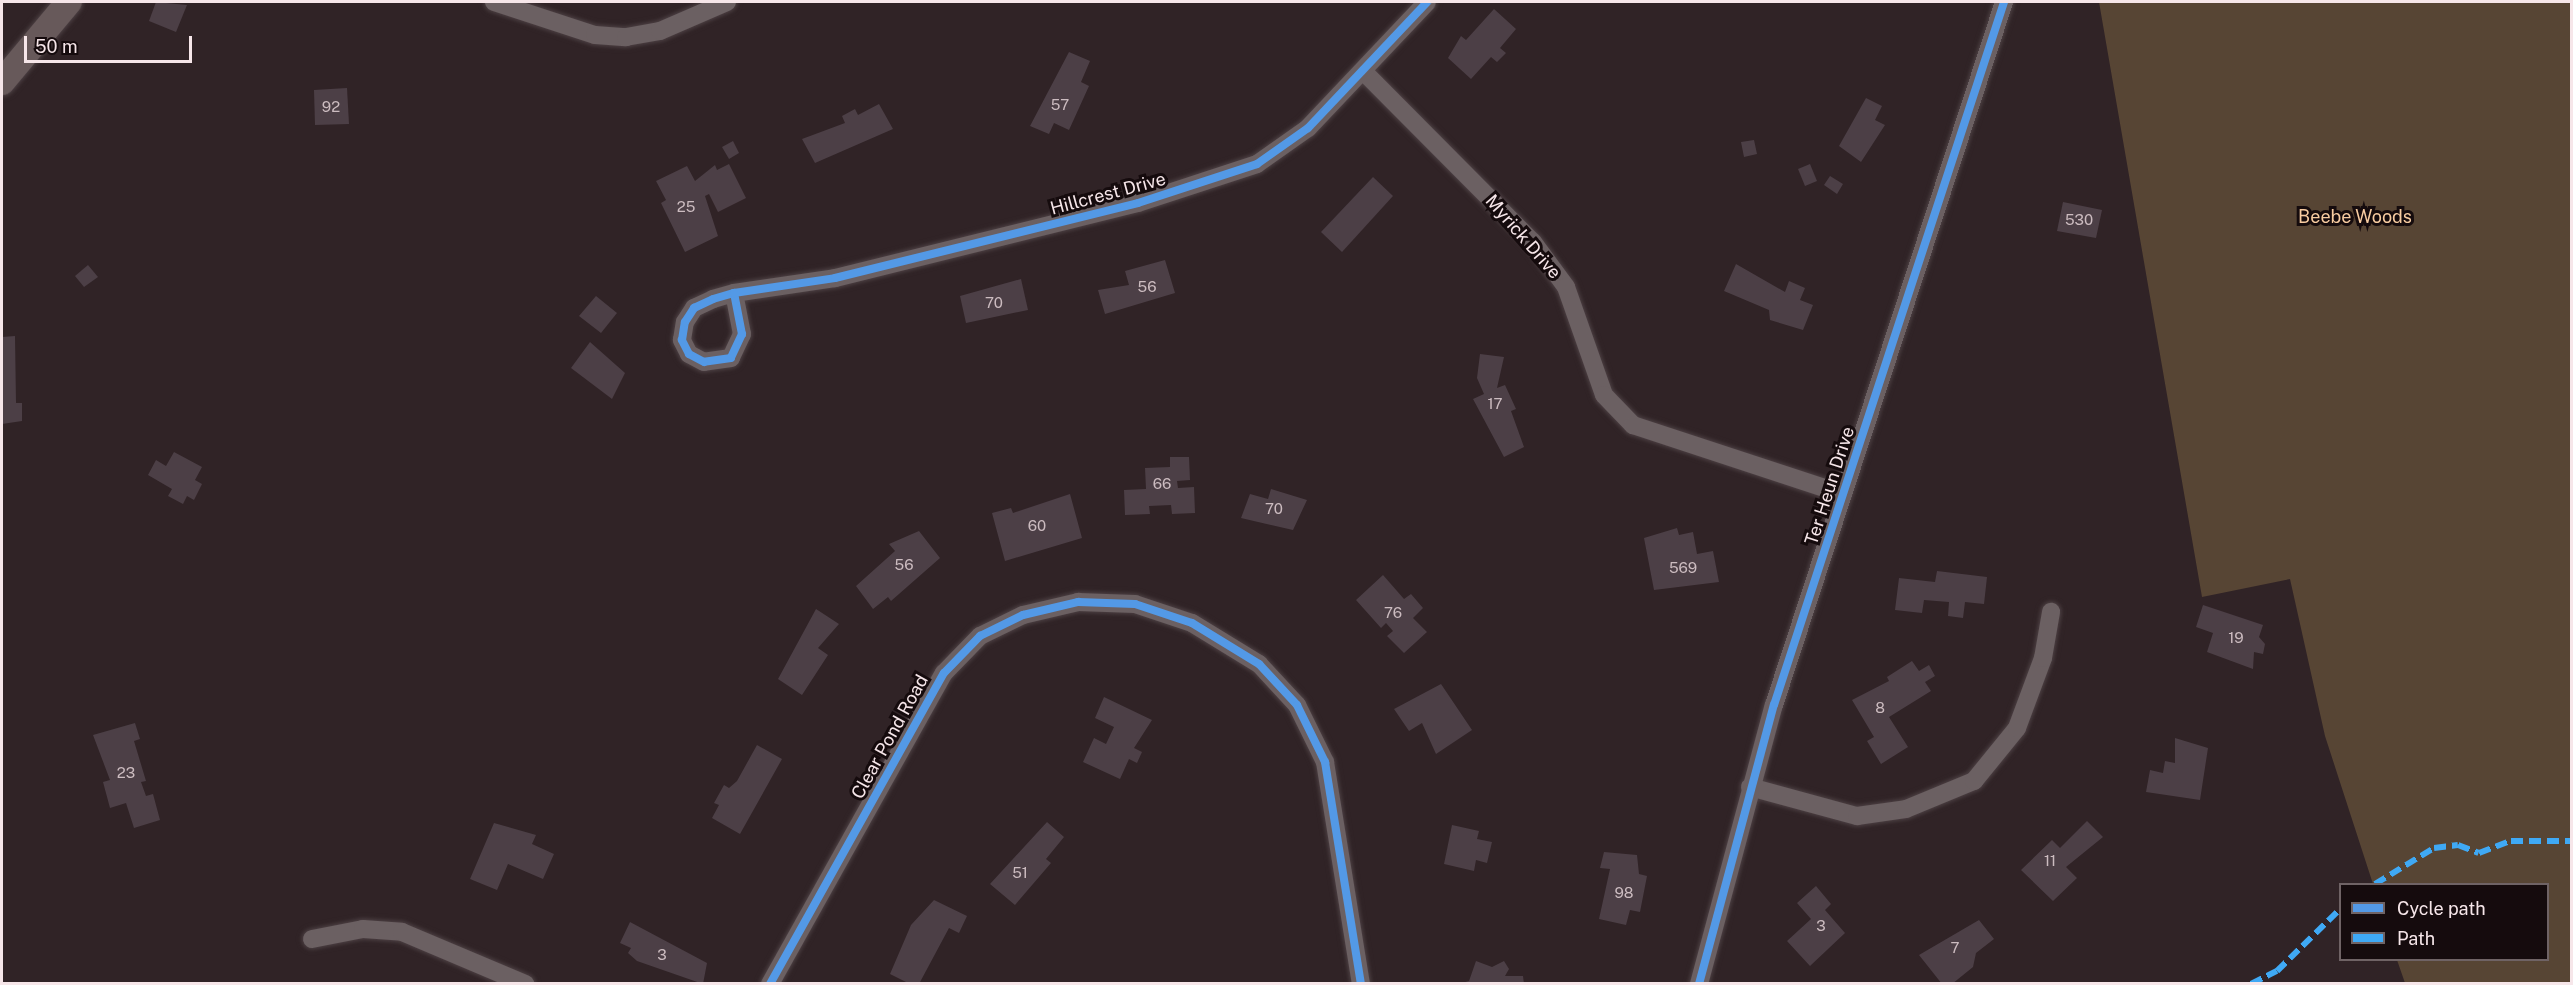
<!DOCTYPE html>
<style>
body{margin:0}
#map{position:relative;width:2573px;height:985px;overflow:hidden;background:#302326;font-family:"Public Sans",sans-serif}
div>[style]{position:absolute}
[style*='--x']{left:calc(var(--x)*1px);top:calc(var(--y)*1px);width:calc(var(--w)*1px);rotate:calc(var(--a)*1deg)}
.green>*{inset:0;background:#574534}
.building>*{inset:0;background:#4c3f46}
.roads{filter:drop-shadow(0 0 2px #4c4043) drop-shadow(0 0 2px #4c4043)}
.minor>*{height:18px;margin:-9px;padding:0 9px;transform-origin:9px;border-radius:9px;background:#6b6062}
.secondary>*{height:26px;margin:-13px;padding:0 13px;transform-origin:13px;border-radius:13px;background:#67595a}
.quiet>*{height:6px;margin-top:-3px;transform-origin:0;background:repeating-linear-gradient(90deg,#3fa9f5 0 12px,transparent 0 18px)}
.cycleway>*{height:8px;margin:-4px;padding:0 4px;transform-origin:4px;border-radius:4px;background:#5399e6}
span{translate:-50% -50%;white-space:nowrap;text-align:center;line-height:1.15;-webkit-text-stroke:6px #150b0d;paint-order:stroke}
.number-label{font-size:15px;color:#ccbcc0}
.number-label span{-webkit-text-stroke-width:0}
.street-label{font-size:18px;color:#f6e6e9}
.park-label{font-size:18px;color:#f8cca1}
.frame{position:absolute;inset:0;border:3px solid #f6e6e9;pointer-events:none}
.legend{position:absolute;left:2339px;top:883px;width:210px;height:78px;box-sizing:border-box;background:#150b0d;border:2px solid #6f6365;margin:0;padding:8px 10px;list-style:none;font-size:18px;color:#f6e6e9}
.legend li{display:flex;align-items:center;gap:12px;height:30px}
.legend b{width:30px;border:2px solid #6f6365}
.scale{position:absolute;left:24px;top:36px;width:168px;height:27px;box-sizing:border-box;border:3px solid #f6e6e9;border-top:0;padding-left:8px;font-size:18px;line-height:21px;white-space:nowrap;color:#f6e6e9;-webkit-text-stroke:4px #150b0d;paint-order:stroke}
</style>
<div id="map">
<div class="green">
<i style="clip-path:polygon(2099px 2px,2571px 2px,2571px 983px,2405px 983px,2397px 960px,2548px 960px,2548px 884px,2373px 884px,2325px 736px,2290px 579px,2202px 597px)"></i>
</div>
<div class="building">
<i style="clip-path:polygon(156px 2px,187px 5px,176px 32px,149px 21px)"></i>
<i style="clip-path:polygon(1494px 9px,1516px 29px,1500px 48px,1506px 53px,1497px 62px,1491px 57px,1471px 79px,1448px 58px,1461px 36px,1466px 40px)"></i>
<i style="clip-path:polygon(1069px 52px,1090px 61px,1081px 82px,1089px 86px,1069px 130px,1054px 123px,1049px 134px,1030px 126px)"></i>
<i style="clip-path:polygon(347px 88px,349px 124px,315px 125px,314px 90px)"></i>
<i style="clip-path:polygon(1866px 98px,1882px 106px,1875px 120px,1885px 125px,1861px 162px,1839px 146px)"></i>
<i style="clip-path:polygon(879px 104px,893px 129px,815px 163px,802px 139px,845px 123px,842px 116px,855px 109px,858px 115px)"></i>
<i style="clip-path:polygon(1754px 140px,1757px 154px,1744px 157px,1741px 142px)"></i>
<i style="clip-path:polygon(733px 141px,739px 153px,729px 159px,722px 147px)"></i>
<i style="clip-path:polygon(729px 164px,746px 198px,718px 212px,709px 194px,705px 196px,718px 236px,685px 252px,661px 203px,666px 200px,656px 181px,687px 166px,695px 181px,715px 165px,717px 170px)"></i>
<i style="clip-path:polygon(1810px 164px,1817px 181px,1805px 186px,1798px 169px)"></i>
<i style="clip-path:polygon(1830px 176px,1843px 184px,1837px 194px,1824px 185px)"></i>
<i style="clip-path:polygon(1373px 177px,1393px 196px,1342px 252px,1321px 232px)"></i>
<i style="clip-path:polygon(2063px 202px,2102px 210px,2096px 238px,2057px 231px)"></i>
<i style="clip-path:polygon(1165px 260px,1175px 293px,1105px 314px,1098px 290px,1129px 285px,1125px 271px)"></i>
<i style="clip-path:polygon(1736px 264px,1785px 292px,1789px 281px,1805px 288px,1800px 300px,1813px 305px,1803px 330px,1770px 320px,1769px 310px,1724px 291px)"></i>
<i style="clip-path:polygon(88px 265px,98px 277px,84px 287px,75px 276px)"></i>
<i style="clip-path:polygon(1021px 279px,1028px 310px,966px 323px,960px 296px)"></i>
<i style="clip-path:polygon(596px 296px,617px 313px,601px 333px,579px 316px)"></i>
<i style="clip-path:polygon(15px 336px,16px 403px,22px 403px,22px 421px,2px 424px,2px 337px)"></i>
<i style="clip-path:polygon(590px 342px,625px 373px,612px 399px,571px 368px)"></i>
<i style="clip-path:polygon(1480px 354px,1504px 357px,1497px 388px,1505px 385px,1516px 409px,1511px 411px,1524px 447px,1504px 457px,1473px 399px,1484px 394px,1477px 378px)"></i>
<i style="clip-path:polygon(174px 452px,202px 467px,195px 480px,202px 484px,194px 500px,187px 496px,183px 504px,168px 496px,172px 489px,148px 475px,156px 460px,166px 466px)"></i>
<i style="clip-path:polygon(1170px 457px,1189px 457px,1190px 480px,1177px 481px,1178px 488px,1194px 487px,1195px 513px,1172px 514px,1171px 505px,1149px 506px,1150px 514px,1125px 515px,1124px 490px,1146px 489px,1145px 468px,1170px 467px)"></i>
<i style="clip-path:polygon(1271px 489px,1307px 500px,1293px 530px,1241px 518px,1250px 494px,1268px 499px)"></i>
<i style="clip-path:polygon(1070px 494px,1082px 538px,1005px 561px,992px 513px,1011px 508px,1013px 513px)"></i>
<i style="clip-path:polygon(1677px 528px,1679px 535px,1693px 532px,1697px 554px,1713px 551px,1719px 582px,1654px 590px,1644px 538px)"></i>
<i style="clip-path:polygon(919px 531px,940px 558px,891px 601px,888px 597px,873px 609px,856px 586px,895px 551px,889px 544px)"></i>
<i style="clip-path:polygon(1937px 571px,1987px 577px,1984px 604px,1965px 602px,1963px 618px,1948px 616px,1949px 602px,1924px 600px,1922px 613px,1895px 610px,1899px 578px,1935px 582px)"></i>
<i style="clip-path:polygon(1383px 575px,1404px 599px,1411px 594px,1423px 608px,1413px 618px,1427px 632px,1404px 653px,1387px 636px,1393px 631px,1386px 623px,1381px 628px,1356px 600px)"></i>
<i style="clip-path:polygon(2203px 605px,2263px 625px,2259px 637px,2265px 644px,2263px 654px,2254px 652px,2253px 669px,2207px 652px,2213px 633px,2196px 627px)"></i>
<i style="clip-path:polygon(816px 609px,839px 624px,818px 648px,828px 655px,802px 695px,778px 679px)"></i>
<i style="clip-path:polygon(1912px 661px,1919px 671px,1929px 665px,1935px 676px,1925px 682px,1931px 691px,1889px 717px,1908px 747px,1881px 764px,1867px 741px,1874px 737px,1852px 700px,1889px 681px,1887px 677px)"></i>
<i style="clip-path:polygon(1441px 684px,1472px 730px,1436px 754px,1422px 723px,1409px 731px,1394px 709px)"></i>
<i style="clip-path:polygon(1104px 697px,1152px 720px,1134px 748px,1142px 752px,1137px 763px,1129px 759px,1120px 779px,1083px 762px,1094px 738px,1106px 744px,1114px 727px,1095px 718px)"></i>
<i style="clip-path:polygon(135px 723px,140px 739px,134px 741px,146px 781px,141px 782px,146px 796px,153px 794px,160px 820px,134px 828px,126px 803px,110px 808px,103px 782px,110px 780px,93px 735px)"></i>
<i style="clip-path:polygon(2175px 738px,2208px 748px,2200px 800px,2146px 792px,2150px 770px,2163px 773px,2165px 761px,2175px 763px)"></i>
<i style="clip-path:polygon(757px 745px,782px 759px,740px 834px,712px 818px,719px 805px,714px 803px,724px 785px,729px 788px,737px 781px)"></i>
<i style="clip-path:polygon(2087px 821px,2103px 837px,2066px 867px,2077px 878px,2053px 901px,2021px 870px,2052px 840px,2060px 848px)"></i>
<i style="clip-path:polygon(1047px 822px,1064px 837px,1046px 859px,1051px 863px,1015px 905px,990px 884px)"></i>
<i style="clip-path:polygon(494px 823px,536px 835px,532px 844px,554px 854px,543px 879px,508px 864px,497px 890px,470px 879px)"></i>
<i style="clip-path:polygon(1452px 825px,1479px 831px,1477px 839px,1492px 842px,1487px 863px,1476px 860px,1474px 871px,1444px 864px)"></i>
<i style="clip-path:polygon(1604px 852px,1637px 855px,1639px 874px,1647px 876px,1640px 912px,1630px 910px,1626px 925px,1599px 919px,1610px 869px,1600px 868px)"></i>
<i style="clip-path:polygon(1816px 886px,1831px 904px,1825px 910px,1845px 933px,1810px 966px,1787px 941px,1811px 919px,1797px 903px)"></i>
<i style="clip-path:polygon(934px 900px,967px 916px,959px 933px,949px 928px,919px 984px,910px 984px,890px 974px,911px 925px)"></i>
<i style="clip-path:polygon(1979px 920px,1994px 939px,1976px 953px,1973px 967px,1952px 984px,1942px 984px,1919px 955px)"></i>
<i style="clip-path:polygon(630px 922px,707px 963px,703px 984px,637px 961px,628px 953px,631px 948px,620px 943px)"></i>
<i style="clip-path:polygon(1476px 961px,1492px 967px,1504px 961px,1509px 969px,1505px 976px,1523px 976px,1524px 984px,1458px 984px,1469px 981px)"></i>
</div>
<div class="roads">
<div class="minor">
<i style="--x:494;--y:2;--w:106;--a:18.1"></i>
<i style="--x:595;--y:35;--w:31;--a:4"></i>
<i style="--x:626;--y:37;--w:35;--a:-10"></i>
<i style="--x:660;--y:31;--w:73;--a:-23.4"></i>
<i style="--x:1365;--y:73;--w:238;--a:45.2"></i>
<i style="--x:1533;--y:242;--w:56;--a:53.7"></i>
<i style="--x:1566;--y:287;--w:114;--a:70.6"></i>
<i style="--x:1604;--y:395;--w:42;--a:46"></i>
<i style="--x:1633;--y:425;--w:221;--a:18.2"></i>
<i style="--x:734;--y:293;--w:42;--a:79"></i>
<i style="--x:742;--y:334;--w:26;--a:115"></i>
<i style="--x:731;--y:358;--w:27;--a:172"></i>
<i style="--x:704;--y:362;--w:17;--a:-152"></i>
<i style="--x:689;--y:354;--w:16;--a:-117"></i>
<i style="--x:682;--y:340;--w:18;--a:-81"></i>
<i style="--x:685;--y:322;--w:17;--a:-57"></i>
<i style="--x:694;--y:308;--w:21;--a:-25"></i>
<i style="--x:713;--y:299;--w:22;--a:-16"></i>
<i style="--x:734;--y:293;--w:102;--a:-8.4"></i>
<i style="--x:835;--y:278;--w:312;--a:-13.9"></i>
<i style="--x:1138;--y:203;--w:125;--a:-18.1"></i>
<i style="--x:1257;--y:164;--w:62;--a:-35.2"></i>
<i style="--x:1308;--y:128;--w:173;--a:-46.6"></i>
<i style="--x:1750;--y:787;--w:111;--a:15.2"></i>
<i style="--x:1857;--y:816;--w:49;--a:-8.1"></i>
<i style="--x:1906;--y:809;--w:74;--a:-22.4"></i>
<i style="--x:1974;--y:781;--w:68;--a:-50.9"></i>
<i style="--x:2017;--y:728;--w:75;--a:-69.6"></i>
<i style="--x:2043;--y:658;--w:47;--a:-80.1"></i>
<i style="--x:312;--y:939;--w:52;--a:-11.1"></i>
<i style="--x:363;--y:929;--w:39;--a:4"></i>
<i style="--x:402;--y:932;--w:134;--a:22.9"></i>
<i style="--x:770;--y:984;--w:356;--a:-60.8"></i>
<i style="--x:944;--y:673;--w:52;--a:-45.8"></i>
<i style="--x:980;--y:636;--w:48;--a:-26"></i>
<i style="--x:1023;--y:615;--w:57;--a:-13.3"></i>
<i style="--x:1078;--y:602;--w:57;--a:2"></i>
<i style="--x:1135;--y:604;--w:60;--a:18.4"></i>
<i style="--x:1192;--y:623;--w:79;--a:31.5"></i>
<i style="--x:1259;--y:664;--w:56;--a:47.2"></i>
<i style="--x:1297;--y:705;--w:64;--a:63.8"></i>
<i style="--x:1325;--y:762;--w:225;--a:80.8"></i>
<i style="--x:1699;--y:984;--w:289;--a:-75"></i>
<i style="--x:1774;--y:705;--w:740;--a:-71.88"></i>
</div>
<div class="secondary">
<i style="--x:2;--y:82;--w:104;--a:-50.1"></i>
</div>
</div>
<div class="quiet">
<i style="--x:2375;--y:884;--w:69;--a:-31.4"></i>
<i style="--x:2434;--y:848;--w:24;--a:-7"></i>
<i style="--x:2458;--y:845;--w:22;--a:21"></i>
<i style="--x:2479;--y:853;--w:34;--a:-21"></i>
<i style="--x:2511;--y:841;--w:61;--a:0"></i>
<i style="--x:2251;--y:984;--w:29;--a:-27"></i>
<i style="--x:2277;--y:971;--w:88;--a:-44.5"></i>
</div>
<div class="cycleway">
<i style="--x:734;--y:293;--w:42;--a:79"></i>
<i style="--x:742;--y:334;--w:26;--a:115"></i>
<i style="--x:731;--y:358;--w:27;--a:172"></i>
<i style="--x:704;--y:362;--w:17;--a:-152"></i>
<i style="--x:689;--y:354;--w:16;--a:-117"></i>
<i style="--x:682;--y:340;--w:18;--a:-81"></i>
<i style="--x:685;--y:322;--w:17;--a:-57"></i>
<i style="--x:694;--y:308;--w:21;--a:-25"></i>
<i style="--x:713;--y:299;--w:22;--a:-16"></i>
<i style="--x:734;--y:293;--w:102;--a:-8.4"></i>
<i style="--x:835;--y:278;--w:312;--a:-13.9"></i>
<i style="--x:1138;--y:203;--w:125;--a:-18.1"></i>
<i style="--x:1257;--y:164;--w:62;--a:-35.2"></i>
<i style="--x:1308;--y:128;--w:173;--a:-46.6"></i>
<i style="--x:770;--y:984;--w:356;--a:-60.8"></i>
<i style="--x:944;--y:673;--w:52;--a:-45.8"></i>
<i style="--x:980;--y:636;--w:48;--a:-26"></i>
<i style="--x:1023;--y:615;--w:57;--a:-13.3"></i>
<i style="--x:1078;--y:602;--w:57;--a:2"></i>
<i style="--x:1135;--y:604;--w:60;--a:18.4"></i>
<i style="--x:1192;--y:623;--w:79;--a:31.5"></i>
<i style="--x:1259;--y:664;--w:56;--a:47.2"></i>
<i style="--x:1297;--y:705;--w:64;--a:63.8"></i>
<i style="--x:1325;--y:762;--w:225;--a:80.8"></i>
<i style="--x:1699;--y:984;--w:289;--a:-75"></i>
<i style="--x:1774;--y:705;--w:740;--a:-71.88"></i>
</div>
<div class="number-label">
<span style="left:1060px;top:105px">57</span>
<span style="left:331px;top:107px">92</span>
<span style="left:686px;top:207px">25</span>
<span style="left:2079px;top:220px">530</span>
<span style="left:1147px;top:287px">56</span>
<span style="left:994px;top:303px">70</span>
<span style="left:1495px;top:404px">17</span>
<span style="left:1162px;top:484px">66</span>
<span style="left:1274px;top:509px">70</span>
<span style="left:1037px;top:526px">60</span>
<span style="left:904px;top:565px">56</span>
<span style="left:1683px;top:568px">569</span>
<span style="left:1393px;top:613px">76</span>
<span style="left:2236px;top:638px">19</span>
<span style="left:1880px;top:708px">8</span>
<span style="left:126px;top:773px">23</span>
<span style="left:2050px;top:861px">11</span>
<span style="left:1020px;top:873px">51</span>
<span style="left:1624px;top:893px">98</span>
<span style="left:1821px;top:926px">3</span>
<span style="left:1955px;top:948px">7</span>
<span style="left:662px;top:955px">3</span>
</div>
<div class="street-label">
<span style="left:1108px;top:194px;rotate:-15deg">Hillcrest Drive</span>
<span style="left:1523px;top:237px;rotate:49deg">Myrick Drive</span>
<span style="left:1830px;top:486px;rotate:-72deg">Ter Heun Drive</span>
<span style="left:890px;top:737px;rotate:-61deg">Clear Pond Road</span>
</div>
<div class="park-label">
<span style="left:2355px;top:217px">Beebe Woods</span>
</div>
<div class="frame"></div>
<ul class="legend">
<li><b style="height:8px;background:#5399e6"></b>Cycle path</li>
<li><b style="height:8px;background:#3fa9f5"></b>Path</li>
</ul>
<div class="scale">50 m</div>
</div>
